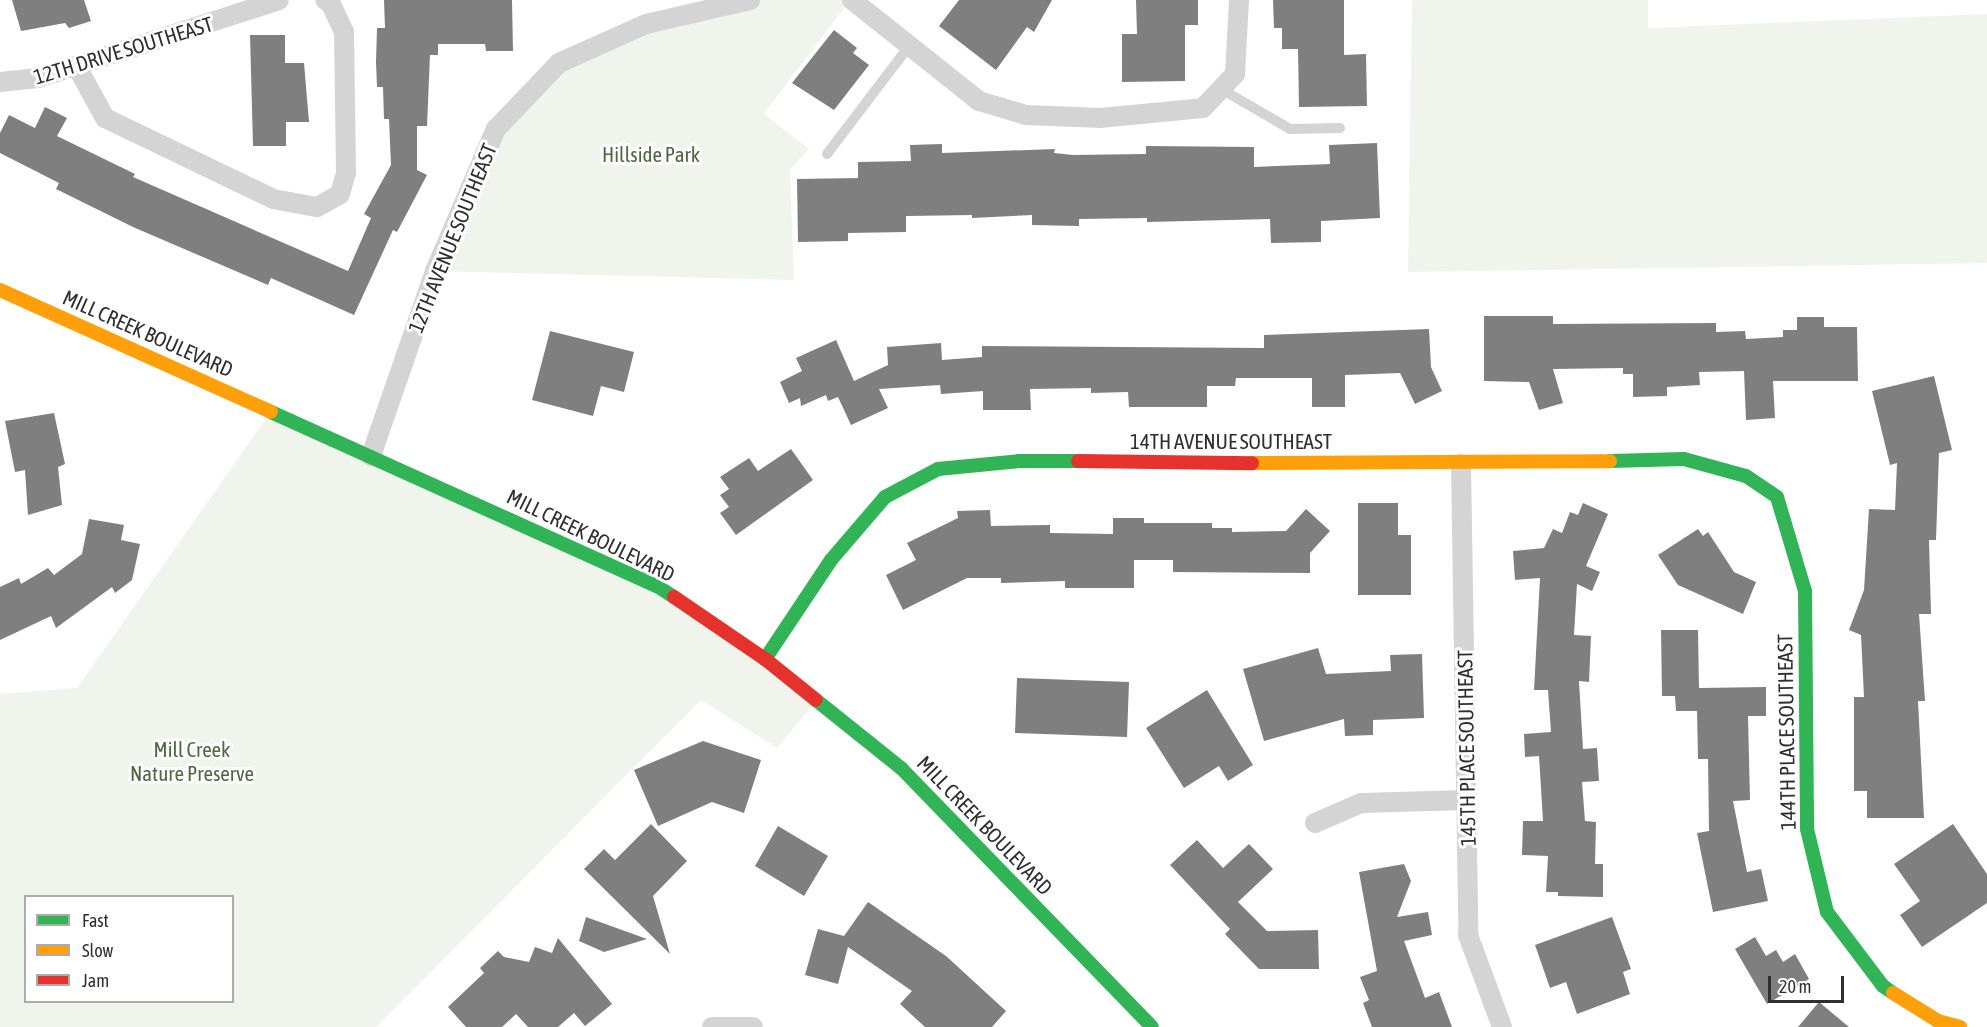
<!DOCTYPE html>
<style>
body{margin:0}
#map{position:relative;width:1987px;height:1027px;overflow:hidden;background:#fff;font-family:"Asap Condensed",sans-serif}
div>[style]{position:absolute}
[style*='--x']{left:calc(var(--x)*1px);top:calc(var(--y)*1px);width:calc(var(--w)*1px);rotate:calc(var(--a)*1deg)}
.green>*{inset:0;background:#f0f4ed}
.building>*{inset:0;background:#7f7f7f}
.lane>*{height:10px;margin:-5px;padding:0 5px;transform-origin:5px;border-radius:5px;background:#d4d4d4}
.street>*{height:20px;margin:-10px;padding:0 10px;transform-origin:10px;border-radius:10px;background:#d4d4d4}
.fast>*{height:14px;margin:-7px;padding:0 7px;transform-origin:7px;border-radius:7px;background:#30b455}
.slow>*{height:14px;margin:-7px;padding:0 7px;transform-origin:7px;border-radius:7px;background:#ff9f0a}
.jam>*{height:14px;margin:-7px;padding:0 7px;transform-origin:7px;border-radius:7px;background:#e5322d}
span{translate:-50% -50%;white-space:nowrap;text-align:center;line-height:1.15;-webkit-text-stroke:6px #fff;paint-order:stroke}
.street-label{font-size:21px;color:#2f2f2f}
.park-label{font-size:21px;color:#4e6840}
.legend{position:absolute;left:24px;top:895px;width:210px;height:108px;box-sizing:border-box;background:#fff;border:2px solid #acacac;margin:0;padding:8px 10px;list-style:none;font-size:18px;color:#2f2f2f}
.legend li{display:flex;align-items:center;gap:12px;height:30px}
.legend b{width:30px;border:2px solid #acacac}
.scale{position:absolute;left:1768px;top:976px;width:76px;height:27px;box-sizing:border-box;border:3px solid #2f2f2f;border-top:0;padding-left:8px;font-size:18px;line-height:21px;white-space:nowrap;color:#2f2f2f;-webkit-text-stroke:4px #fff;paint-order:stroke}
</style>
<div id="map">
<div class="green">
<i style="clip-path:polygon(750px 0,850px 0,764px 114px,809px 149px,790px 169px,794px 280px,435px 271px,496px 129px,559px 63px,646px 24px)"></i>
<i style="clip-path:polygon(1412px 0,1648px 0,1648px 28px,1987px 14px,1987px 263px,1408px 272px)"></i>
<i style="clip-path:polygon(evenodd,272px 410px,657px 586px,816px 701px,777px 748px,701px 700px,376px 1027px,0 1027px,0 694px,77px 688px,272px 410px,26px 896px,232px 896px,232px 1002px,26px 1002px,26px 896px)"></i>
</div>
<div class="building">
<i style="clip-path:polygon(12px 0,84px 0,91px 21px,69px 28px,65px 23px,21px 31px)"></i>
<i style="clip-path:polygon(384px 0,512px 0,513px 51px,486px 51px,485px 44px,438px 44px,438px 55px,430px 55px,427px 126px,417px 126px,417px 170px,427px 175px,397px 232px,393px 230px,354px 315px,271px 278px,268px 285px,133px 227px,56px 189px,59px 183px,0 153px,0 133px,9px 115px,35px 128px,45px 107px,67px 118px,57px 136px,135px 174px,133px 177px,348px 271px,371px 218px,364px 214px,391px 165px,389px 119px,384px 119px,383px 87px,377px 87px,376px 62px,377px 28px,385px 28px)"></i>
<i style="clip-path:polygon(959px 0,1052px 0,1034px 32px,1027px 27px,996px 70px,939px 26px)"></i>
<i style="clip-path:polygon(1136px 0,1198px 0,1198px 25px,1185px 25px,1185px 81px,1122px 82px,1122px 34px,1137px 34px)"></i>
<i style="clip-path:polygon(1273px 0,1344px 0,1344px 55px,1366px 54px,1367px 106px,1299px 107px,1298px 49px,1282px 49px,1282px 28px,1274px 28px)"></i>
<i style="clip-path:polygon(834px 30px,857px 48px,853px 53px,869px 65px,834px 110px,792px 83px)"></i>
<i style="clip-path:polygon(250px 35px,285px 35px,285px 63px,304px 63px,309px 122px,286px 122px,286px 146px,253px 146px)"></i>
<i style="clip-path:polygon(1377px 143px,1380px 218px,1321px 221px,1321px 242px,1271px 243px,1270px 219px,1147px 222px,1147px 218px,1079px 219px,1079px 226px,1032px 225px,1032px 215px,972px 218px,972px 215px,906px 216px,906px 232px,848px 233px,848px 241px,798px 242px,797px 179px,858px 178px,858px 162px,911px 161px,910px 145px,942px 144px,942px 153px,1055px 149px,1054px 153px,1073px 155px,1146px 154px,1146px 146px,1254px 147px,1254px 167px,1330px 164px,1329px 145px)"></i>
<i style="clip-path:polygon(1484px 316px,1553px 316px,1553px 324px,1716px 323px,1716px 332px,1745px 331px,1746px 339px,1783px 337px,1783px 330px,1797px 330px,1797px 317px,1824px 317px,1824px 327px,1857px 327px,1858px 381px,1773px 381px,1775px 418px,1746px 420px,1744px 371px,1699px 372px,1700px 385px,1667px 387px,1667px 396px,1633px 397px,1633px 374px,1623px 374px,1623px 368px,1553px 369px,1563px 403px,1539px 410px,1529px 382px,1484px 381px)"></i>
<i style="clip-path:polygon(1429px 329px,1431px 367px,1442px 391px,1415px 404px,1400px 373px,1345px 375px,1345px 407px,1312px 407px,1312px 378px,1236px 378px,1235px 386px,1207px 386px,1207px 407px,1129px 407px,1128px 392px,1091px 393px,1091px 388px,1030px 389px,1031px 410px,983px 410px,983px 391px,941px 394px,940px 385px,879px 389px,888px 408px,851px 425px,838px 397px,828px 401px,826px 395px,801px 406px,800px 398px,789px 403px,780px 382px,802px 371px,796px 358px,836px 340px,854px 381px,888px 365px,887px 347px,941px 343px,942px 360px,982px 357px,982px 346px,1264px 348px,1264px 335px)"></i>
<i style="clip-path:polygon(550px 331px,634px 352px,624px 392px,601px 386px,593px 416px,532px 400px)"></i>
<i style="clip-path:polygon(1934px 376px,1952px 450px,1939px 453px,1936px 540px,1929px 540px,1931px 614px,1919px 614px,1925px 701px,1918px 701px,1924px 818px,1867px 818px,1867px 791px,1854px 791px,1854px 697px,1864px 697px,1861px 635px,1849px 630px,1864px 590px,1869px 509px,1895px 510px,1897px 463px,1890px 465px,1872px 391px)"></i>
<i style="clip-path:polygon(54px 413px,65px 464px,58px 467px,62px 505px,28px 515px,25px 470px,15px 472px,5px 421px)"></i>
<i style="clip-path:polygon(791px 449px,813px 480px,736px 535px,720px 513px,729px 507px,720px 495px,729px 489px,720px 477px,749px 458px,758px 471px)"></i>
<i style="clip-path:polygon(1358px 503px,1398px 503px,1398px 535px,1411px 535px,1411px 595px,1358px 595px)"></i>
<i style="clip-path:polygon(1583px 503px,1608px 514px,1586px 566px,1600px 572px,1592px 591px,1577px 584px,1574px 635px,1591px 636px,1589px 682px,1579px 681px,1583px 749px,1597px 748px,1599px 781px,1582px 782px,1585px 821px,1596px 822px,1595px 864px,1603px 864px,1603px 897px,1558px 896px,1558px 892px,1546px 892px,1548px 856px,1522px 855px,1523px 821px,1543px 821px,1539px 756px,1525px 757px,1524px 734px,1551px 732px,1548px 690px,1534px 690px,1540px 578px,1515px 580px,1513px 551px,1544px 548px,1553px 529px,1562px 533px,1570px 512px,1578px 515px)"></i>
<i style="clip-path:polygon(1306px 509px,1330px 531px,1310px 553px,1310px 573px,1173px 572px,1173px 560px,1134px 560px,1134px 588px,1065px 588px,1065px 581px,1001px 583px,1001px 578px,967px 578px,903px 610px,886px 575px,916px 560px,907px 543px,958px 518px,957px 511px,990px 510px,991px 526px,1050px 525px,1050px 533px,1113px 534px,1113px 518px,1144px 518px,1144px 523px,1212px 523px,1212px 528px,1232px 528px,1232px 532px,1286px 531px)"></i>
<i style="clip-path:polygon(89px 519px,124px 525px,121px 540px,140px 544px,132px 580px,115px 593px,112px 587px,56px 628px,51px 616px,0 640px,0 587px,19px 578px,21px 584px,48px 568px,54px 575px,82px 554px)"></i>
<i style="clip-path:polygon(1698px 529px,1703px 536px,1708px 532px,1734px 572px,1756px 582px,1743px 614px,1678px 585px,1658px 555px)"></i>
<i style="clip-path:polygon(1661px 630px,1698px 630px,1699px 688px,1766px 687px,1766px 716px,1748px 716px,1750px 800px,1733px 801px,1747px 872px,1761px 869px,1768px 901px,1713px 912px,1697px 833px,1709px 831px,1708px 759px,1698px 759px,1697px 711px,1676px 711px,1675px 696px,1662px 696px)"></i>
<i style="clip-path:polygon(1318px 648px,1326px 674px,1391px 671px,1390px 655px,1422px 654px,1424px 718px,1373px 720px,1373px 735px,1345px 736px,1344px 719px,1264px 741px,1243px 669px)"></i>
<i style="clip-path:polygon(1017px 678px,1129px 682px,1127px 737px,1015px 733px)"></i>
<i style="clip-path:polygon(1207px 690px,1253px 765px,1228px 781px,1219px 766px,1184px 788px,1146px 728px)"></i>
<i style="clip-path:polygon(703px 741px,761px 760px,744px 813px,712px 802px,658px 826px,634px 770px)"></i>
<i style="clip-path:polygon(651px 824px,687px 861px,653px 896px,670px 954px,584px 869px,604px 849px,615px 860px)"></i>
<i style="clip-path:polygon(1953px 824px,1987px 874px,1987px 903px,1922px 947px,1900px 915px,1920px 901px,1894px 864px)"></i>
<i style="clip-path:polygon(778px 826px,828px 856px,804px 896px,755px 866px)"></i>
<i style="clip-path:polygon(1197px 840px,1223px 868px,1249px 844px,1273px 869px,1238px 902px,1267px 931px,1318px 930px,1319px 969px,1259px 969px,1225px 934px,1230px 929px,1170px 865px)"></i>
<i style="clip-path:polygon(1404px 864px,1411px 881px,1397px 917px,1428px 912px,1432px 935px,1404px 941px,1425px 998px,1439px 992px,1452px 1027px,1372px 1027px,1363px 1003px,1369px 1000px,1360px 977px,1377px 971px,1359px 872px)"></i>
<i style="clip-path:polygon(868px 902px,946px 956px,1006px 1011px,992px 1027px,925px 1027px,900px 1004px,912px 991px,848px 947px,838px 984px,805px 975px,818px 929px,844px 936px)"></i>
<i style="clip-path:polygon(586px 917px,647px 939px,604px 952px,579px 941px)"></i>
<i style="clip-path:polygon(1612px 917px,1631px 969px,1623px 972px,1630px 994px,1577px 1014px,1566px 982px,1550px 988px,1535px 945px)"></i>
<i style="clip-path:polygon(1755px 937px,1766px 956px,1776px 950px,1783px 962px,1795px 954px,1809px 979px,1767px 1004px,1735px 949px)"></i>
<i style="clip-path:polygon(558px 938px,612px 1004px,585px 1026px,574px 1013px,558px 1027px,528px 1027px,516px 1014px,502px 1027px,466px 1027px,448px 1007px,484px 973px,480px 968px,498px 951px,504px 957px,529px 962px,535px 947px,552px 953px)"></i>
<i style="clip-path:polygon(1819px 1002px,1849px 1027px,1798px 1027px)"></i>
</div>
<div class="lane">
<i style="--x:1221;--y:89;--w:80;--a:30.1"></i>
<i style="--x:1290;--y:129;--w:50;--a:-1.1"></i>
<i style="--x:827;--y:154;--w:136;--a:-52.8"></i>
</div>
<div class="street">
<i style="--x:852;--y:0;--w:162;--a:38.5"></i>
<i style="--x:979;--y:101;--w:49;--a:16.6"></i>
<i style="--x:1026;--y:115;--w:74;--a:2.3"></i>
<i style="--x:1100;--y:118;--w:103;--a:-5.5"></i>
<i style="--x:1203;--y:108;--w:47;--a:-46.7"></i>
<i style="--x:1235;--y:74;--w:74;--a:-86.9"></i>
<i style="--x:77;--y:67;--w:58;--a:61.2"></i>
<i style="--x:105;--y:118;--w:187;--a:25.7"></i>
<i style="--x:273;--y:199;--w:45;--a:10.3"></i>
<i style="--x:317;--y:207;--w:26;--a:-29"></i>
<i style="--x:340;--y:194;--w:22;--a:-74"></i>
<i style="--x:346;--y:173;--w:141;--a:-90.8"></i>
<i style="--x:344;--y:32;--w:33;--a:-115"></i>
<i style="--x:330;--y:2;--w:5;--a:-158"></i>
<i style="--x:0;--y:82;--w:38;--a:-6"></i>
<i style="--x:38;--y:78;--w:253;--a:-17.9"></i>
<i style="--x:371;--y:456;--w:196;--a:-70.9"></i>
<i style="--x:435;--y:271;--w:155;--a:-66.8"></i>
<i style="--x:496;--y:129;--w:91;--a:-46.3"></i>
<i style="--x:559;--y:63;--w:95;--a:-24.1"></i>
<i style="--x:646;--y:24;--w:107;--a:-13"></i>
<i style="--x:1461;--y:464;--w:471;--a:89.1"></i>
<i style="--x:1468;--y:935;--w:98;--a:69.7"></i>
<i style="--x:1315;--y:823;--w:50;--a:-23.5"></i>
<i style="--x:1361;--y:803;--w:106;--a:-1.6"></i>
<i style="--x:712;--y:1027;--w:41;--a:0"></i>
</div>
<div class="fast">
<i style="--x:271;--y:412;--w:423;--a:24.3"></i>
<i style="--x:657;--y:586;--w:20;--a:33"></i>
<i style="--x:1610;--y:461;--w:74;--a:-1.5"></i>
<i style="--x:1684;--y:459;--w:64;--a:15.3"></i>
<i style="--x:1746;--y:476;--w:37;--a:34"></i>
<i style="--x:1777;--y:497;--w:98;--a:73.4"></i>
<i style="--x:1805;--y:591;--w:238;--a:89.5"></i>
<i style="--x:1807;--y:829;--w:85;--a:76.5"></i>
<i style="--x:1827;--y:912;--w:93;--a:52.9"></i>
<i style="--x:1883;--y:986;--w:12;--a:35"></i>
<i style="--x:765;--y:659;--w:119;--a:-56.3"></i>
<i style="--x:831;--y:560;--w:83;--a:-49.4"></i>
<i style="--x:885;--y:497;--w:60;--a:-27.8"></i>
<i style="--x:938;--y:469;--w:81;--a:-5.6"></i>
<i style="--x:1019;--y:461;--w:59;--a:0"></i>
<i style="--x:816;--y:700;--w:110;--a:38.7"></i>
<i style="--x:902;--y:769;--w:359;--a:45.9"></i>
</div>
<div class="slow">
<i style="--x:0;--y:290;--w:297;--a:24.2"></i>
<i style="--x:1252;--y:463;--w:358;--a:-0.3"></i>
<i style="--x:1893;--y:993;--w:53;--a:31.9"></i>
<i style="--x:1938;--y:1021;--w:23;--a:15"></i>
</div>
<div class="jam">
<i style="--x:1078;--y:461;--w:174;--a:0.7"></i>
<i style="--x:674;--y:597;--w:110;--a:34.3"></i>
<i style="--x:765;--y:659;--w:65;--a:38.8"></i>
</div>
<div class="street-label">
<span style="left:123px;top:50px;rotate:-17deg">12TH DRIVE SOUTHEAST</span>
<span style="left:452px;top:238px;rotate:-68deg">12TH AVENUE SOUTHEAST</span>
<span style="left:148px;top:333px;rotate:24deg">MILL CREEK BOULEVARD</span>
<span style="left:1231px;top:441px">14TH AVENUE SOUTHEAST</span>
<span style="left:591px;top:535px;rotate:26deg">MILL CREEK BOULEVARD</span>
<span style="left:1786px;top:732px;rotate:-91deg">144TH PLACE SOUTHEAST</span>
<span style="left:1466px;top:748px;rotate:-91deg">145TH PLACE SOUTHEAST</span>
<span style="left:985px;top:825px;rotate:46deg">MILL CREEK BOULEVARD</span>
</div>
<div class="park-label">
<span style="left:651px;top:154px">Hillside Park</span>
<span style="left:192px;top:761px">Mill Creek<br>Nature Preserve</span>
</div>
<ul class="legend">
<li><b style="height:8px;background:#30b455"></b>Fast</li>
<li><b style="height:8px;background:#ff9f0a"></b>Slow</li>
<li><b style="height:8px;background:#e5322d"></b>Jam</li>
</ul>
<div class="scale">20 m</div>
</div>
